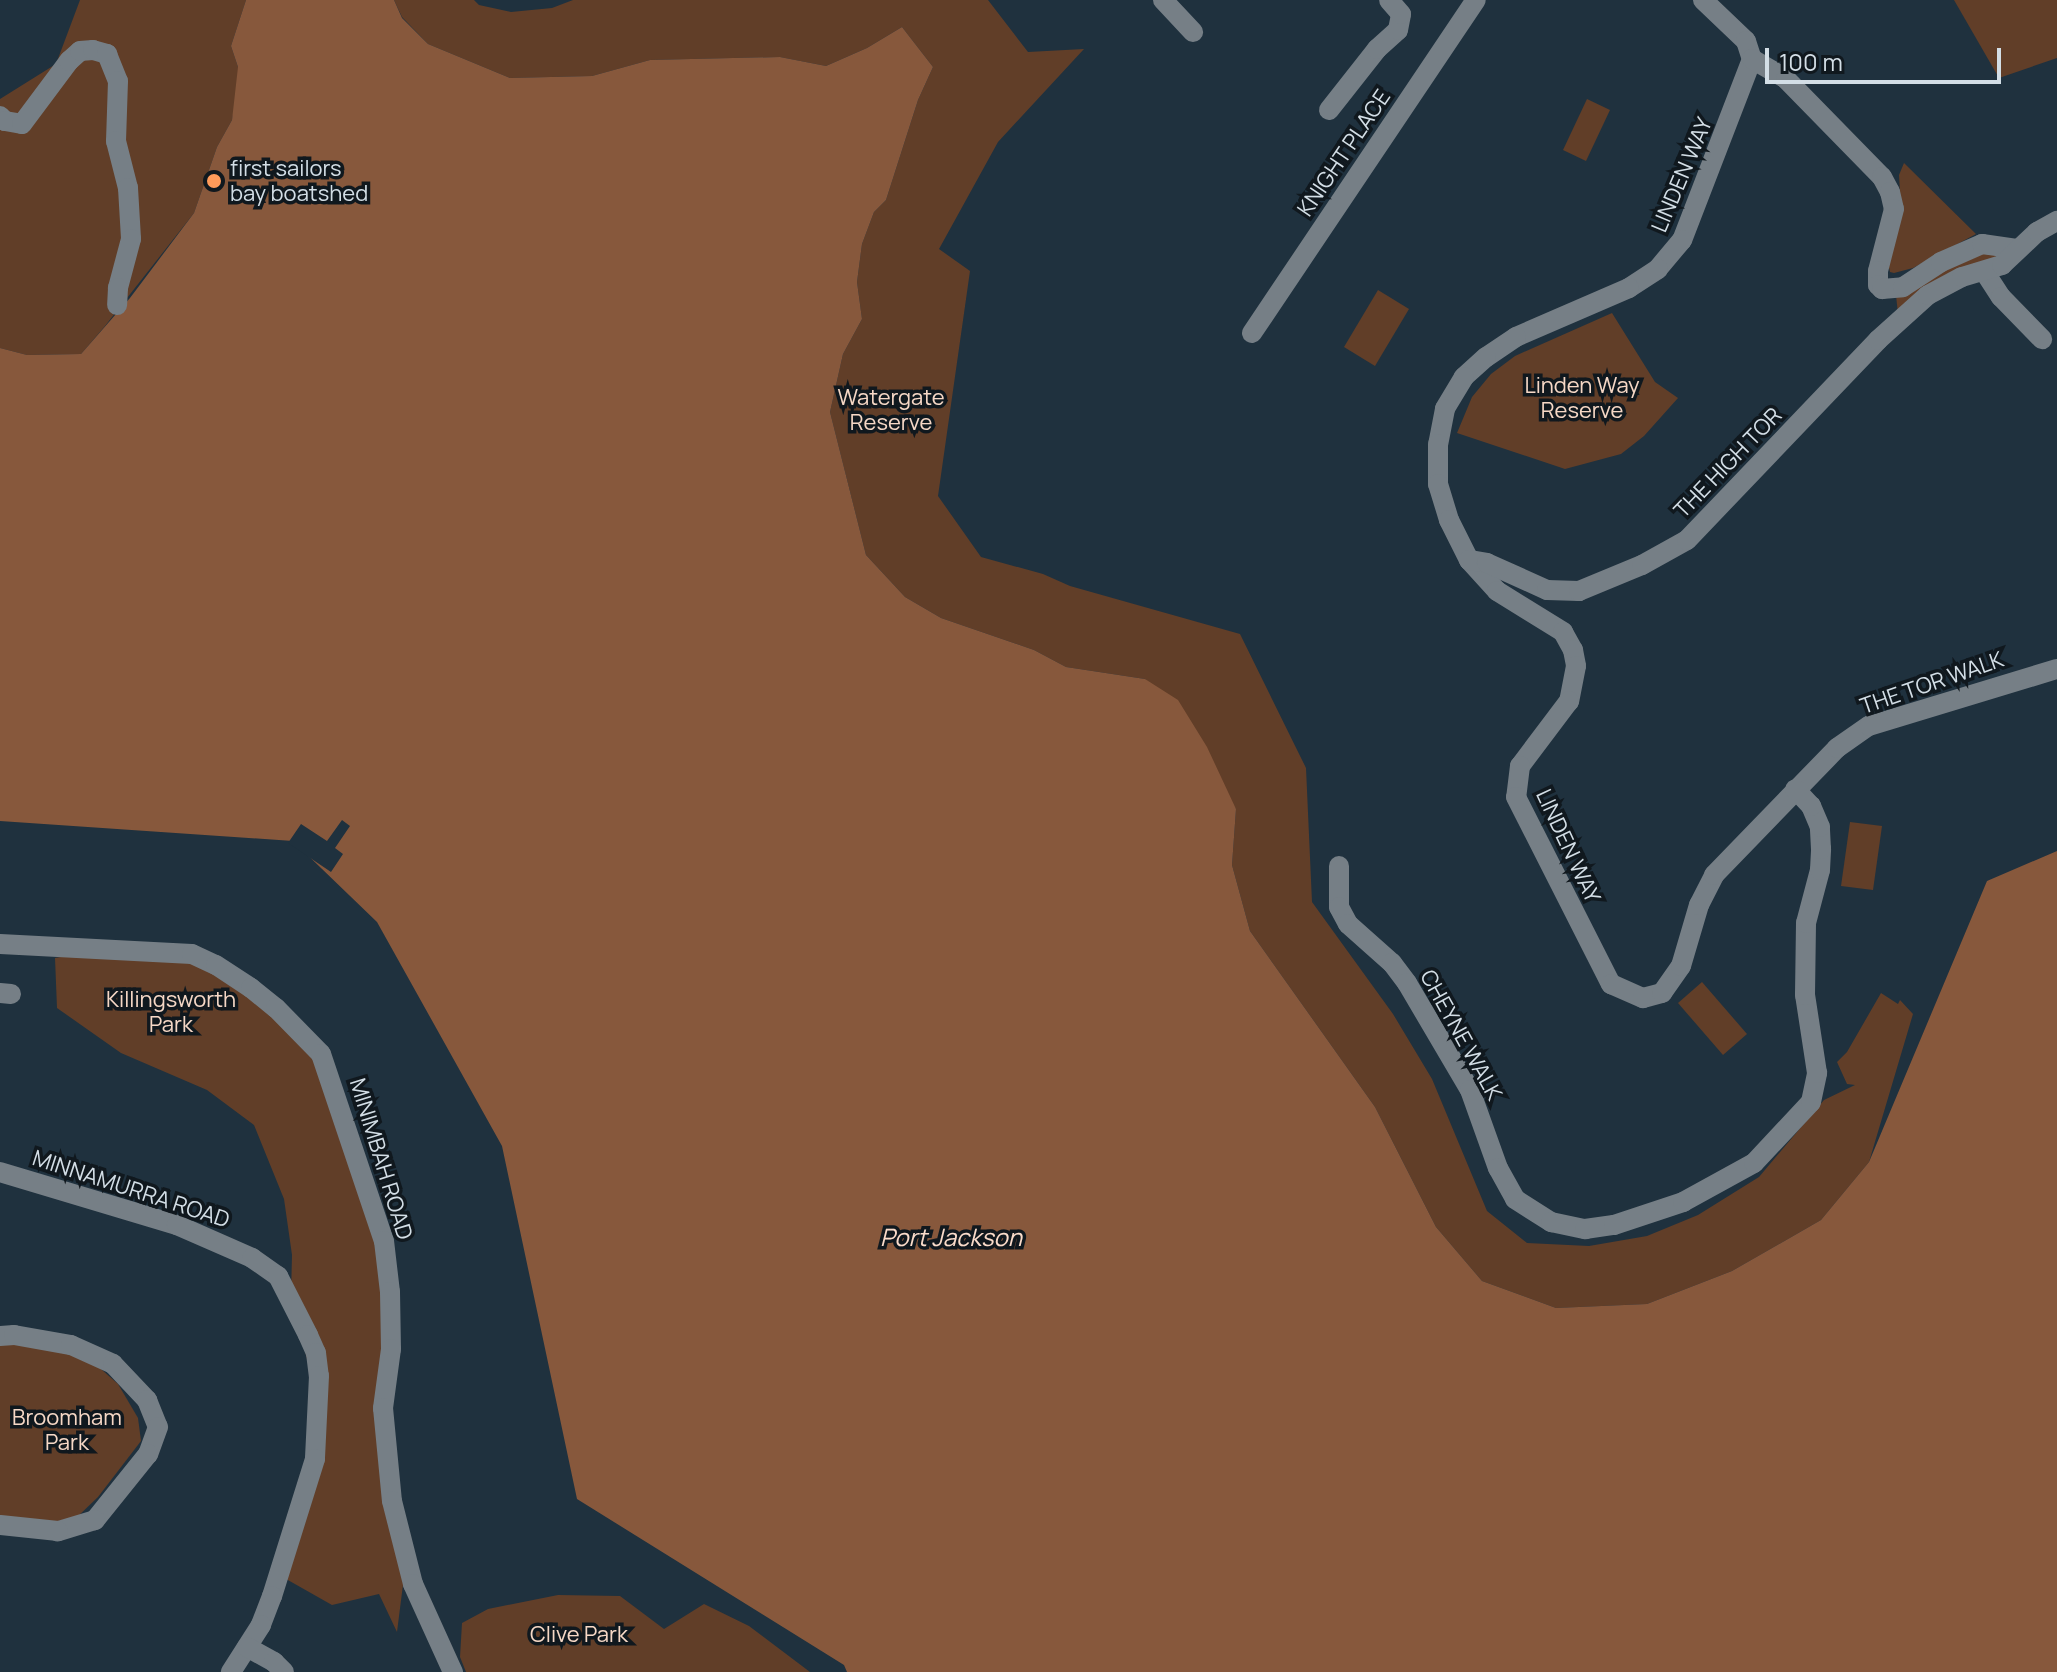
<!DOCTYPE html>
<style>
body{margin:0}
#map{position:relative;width:2057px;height:1672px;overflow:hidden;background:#1f313e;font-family:Manrope,sans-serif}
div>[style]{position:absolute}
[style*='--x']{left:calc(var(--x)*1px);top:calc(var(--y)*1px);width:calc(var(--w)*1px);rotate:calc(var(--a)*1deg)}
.green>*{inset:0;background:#613e28}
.water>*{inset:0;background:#87583c}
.pier>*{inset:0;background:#1f313e}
.minor>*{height:20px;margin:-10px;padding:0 10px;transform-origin:10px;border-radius:10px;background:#767f86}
.dots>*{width:22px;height:22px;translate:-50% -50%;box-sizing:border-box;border:4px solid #10181e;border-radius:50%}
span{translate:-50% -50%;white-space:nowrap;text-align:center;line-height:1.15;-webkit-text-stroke:7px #10181e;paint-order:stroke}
.street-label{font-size:22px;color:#d3dee6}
.poi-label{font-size:22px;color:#d3dee6}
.left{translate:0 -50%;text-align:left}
.park-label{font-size:22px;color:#f6d8c6}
.water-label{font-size:24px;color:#fbdcca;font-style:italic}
.scale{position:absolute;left:1765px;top:48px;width:236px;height:36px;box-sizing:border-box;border:4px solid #d3dee6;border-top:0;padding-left:10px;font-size:24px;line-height:28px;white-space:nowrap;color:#d3dee6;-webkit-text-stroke:6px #10181e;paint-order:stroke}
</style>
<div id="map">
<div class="green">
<i style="clip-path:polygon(80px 0,246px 0,231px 46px,238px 67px,238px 90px,232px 120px,217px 147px,194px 213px,105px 326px,81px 354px,27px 355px,0 348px,0 99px,56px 64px)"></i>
<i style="clip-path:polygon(394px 0,474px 0,479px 5px,511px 12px,552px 8px,573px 0,988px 0,1028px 52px,1084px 49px,998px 142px,939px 249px,970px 271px,938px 496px,981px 557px,1043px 574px,1070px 586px,1240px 634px,1306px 768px,1312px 902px,1393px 1014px,1432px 1079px,1487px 1211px,1527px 1243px,1589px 1246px,1647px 1236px,1698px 1215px,1759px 1177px,1824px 1100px,1855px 1085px,1847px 1084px,1837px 1062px,1847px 1052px,1881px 993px,1898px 1004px,1900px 1000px,1913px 1014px,1869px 1162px,1821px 1220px,1732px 1271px,1647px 1304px,1556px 1308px,1482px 1281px,1436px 1227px,1375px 1107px,1250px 931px,1232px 865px,1236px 809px,1145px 679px,1066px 667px,1034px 650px,941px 618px,905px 597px,866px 555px,830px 412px,843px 354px,862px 319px,857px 282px,862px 244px,874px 212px,886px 200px,918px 100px,933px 67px,902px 27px,867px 48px,826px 66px,780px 57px,650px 60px,592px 76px,510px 78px,428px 44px,402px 17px)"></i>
<i style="clip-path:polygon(1954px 0,2057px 0,2057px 58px,1999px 78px)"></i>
<i style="clip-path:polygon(1587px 99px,1610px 110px,1586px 161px,1563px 150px)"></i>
<i style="clip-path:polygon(1904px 163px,1976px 234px,1913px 268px,1894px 273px,1890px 272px,1888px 263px,1900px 192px,1899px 175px)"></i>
<i style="clip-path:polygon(2004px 252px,1898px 314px,1896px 295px,1961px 256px)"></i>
<i style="clip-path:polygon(1378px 290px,1409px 309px,1375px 366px,1344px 347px)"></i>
<i style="clip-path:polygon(1612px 313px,1655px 382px,1678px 398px,1644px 436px,1621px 454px,1565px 469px,1457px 433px,1472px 397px,1491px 374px,1515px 356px)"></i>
<i style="clip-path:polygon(1850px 822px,1882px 826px,1873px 890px,1841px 886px)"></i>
<i style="clip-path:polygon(107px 949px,192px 954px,321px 1054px,390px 1292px,377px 1394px,406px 1561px,397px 1632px,379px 1594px,332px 1605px,279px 1575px,320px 1411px,291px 1295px,292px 1255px,284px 1199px,254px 1125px,207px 1090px,121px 1053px,57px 1008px,55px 958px)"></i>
<i style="clip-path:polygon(1702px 982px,1747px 1034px,1723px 1055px,1678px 1003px)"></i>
<i style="clip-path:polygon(0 1334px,85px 1355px,118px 1384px,138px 1418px,141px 1441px,98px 1497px,73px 1521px,0 1524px)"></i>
<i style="clip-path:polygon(558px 1595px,620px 1596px,664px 1629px,704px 1604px,749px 1626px,810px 1672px,466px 1672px,460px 1657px,462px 1623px,488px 1609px)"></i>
</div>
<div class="water">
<i style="clip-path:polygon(246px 0,394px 0,402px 18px,428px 44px,510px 78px,592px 76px,650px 60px,780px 57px,826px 66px,867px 48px,902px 27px,933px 67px,918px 100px,886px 200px,874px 212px,862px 244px,857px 282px,862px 319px,843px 354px,830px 412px,866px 555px,905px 597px,941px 618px,1034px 650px,1066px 667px,1145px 679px,1178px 700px,1207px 747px,1236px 809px,1232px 865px,1250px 931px,1375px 1107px,1436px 1227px,1482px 1281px,1556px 1308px,1647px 1304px,1732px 1271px,1821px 1220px,1869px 1162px,1987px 881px,2057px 851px,2057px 1672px,847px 1672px,844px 1665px,577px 1499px,502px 1146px,377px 922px,293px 841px,0 821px,0 348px,27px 355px,81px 354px,130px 298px,194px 213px,217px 147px,232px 120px,238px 67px,231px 46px)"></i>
</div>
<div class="pier">
<i style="clip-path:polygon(342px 820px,350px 826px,335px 848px,343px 854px,331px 872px,288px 843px,301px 824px,327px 841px)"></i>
</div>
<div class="minor">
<i style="--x:1163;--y:0;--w:44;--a:46.8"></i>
<i style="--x:1703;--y:0;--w:59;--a:43.6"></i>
<i style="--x:1746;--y:41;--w:19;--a:72"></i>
<i style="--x:1752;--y:59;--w:194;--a:111.1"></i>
<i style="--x:1682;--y:240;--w:38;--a:130"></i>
<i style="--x:1658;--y:269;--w:35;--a:147"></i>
<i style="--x:1629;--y:288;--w:123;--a:156.6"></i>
<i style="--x:1516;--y:337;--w:36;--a:146"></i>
<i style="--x:1486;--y:357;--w:30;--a:138"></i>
<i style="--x:1464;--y:377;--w:37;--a:121"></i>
<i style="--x:1445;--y:409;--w:36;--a:101"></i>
<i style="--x:1438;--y:444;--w:40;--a:90"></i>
<i style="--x:1438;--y:484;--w:38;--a:73"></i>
<i style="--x:1449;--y:520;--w:45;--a:63.4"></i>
<i style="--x:1469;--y:560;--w:42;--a:47.9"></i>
<i style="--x:1497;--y:591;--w:78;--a:31.8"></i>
<i style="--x:1563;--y:632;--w:21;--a:61"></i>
<i style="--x:1573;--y:650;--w:16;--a:79"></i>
<i style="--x:1576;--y:666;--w:36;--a:101"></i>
<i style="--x:1569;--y:701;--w:81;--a:127"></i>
<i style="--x:1520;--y:766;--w:31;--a:97"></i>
<i style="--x:1516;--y:797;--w:210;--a:63.1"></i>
<i style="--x:1611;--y:984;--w:35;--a:24"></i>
<i style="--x:1643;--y:998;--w:20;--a:-15"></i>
<i style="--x:1662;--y:993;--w:33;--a:-55"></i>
<i style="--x:1681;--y:966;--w:64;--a:-73.6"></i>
<i style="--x:1699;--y:905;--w:34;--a:-63"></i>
<i style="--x:1714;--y:875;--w:177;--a:-45.9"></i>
<i style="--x:1837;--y:748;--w:39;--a:-35"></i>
<i style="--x:1869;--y:726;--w:196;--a:-16.9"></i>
<i style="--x:1752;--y:59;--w:39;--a:30"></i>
<i style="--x:1786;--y:79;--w:137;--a:45.6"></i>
<i style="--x:1882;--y:177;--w:17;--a:62"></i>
<i style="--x:1890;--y:192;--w:17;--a:77"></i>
<i style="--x:1894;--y:209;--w:64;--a:104.5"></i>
<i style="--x:1878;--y:271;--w:14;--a:90"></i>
<i style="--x:1878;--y:285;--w:6;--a:45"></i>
<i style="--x:1882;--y:289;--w:21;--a:-5"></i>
<i style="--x:1903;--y:287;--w:45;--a:-33.3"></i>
<i style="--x:1941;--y:262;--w:45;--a:-23.7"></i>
<i style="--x:1982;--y:244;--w:35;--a:8"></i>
<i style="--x:1329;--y:110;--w:78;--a:-51.8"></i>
<i style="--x:1377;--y:49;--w:28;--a:-42"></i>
<i style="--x:1398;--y:30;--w:16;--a:-79"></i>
<i style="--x:1401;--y:14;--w:18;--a:-131"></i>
<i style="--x:0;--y:116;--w:7;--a:45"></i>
<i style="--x:5;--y:121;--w:17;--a:10"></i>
<i style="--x:22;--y:124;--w:79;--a:-53.3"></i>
<i style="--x:69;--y:61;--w:15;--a:-42"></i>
<i style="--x:80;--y:51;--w:13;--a:-4"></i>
<i style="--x:93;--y:50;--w:15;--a:16"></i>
<i style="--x:107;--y:54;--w:29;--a:68"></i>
<i style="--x:118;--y:81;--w:60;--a:91.9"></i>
<i style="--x:116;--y:141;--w:49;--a:75.7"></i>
<i style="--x:128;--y:188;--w:51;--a:86.6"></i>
<i style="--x:131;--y:239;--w:51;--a:104.9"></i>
<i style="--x:118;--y:288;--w:17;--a:93"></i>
<i style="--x:1984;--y:271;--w:31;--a:57"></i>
<i style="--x:2001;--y:297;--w:59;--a:45.7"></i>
<i style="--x:1252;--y:333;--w:401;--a:-56.1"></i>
<i style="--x:1469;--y:560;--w:18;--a:9"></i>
<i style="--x:1487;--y:563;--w:66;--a:24.2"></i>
<i style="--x:1547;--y:590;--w:32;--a:2"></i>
<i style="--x:1579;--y:591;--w:68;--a:-22.4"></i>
<i style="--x:1642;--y:565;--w:51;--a:-29.1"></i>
<i style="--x:1687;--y:540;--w:277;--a:-46.3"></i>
<i style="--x:1878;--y:340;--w:67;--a:-42"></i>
<i style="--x:1928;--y:295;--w:38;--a:-28"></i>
<i style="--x:1962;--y:277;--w:42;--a:-16.7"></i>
<i style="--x:2002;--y:265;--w:48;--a:-43.3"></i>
<i style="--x:2037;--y:232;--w:23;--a:-29"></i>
<i style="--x:1339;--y:866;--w:41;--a:90"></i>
<i style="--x:1339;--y:907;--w:19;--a:62"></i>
<i style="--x:1348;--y:924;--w:59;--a:41.6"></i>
<i style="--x:1392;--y:963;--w:25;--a:53"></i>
<i style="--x:1407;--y:983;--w:124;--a:59.5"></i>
<i style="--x:1470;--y:1090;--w:83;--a:70.3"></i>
<i style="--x:1498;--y:1168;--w:35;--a:61"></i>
<i style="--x:1515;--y:1199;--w:43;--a:32.6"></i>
<i style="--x:1551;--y:1222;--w:35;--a:12"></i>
<i style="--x:1585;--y:1229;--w:29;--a:-8"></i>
<i style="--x:1614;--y:1225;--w:73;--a:-18.4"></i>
<i style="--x:1683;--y:1202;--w:81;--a:-28.8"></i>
<i style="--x:1754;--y:1163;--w:83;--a:-46.9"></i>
<i style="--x:1811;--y:1102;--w:30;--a:-78"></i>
<i style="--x:1817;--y:1073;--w:79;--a:-98.7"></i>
<i style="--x:1805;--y:995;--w:72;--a:-89.2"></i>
<i style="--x:1806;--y:923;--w:55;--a:-75.2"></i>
<i style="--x:1820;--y:870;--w:21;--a:-87"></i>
<i style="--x:1821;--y:849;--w:22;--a:-93"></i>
<i style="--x:1820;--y:827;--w:23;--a:-113"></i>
<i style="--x:1811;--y:806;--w:23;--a:-133"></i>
<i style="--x:0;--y:944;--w:192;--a:3"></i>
<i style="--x:192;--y:954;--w:26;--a:25"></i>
<i style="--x:216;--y:965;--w:42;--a:33.3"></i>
<i style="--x:251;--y:988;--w:32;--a:39"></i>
<i style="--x:276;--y:1008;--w:64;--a:45.6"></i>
<i style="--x:321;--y:1054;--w:197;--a:71.4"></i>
<i style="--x:384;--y:1241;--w:51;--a:83.3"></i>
<i style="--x:390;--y:1292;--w:57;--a:89"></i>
<i style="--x:391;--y:1349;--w:60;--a:97.7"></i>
<i style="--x:383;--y:1408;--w:93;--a:84.5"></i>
<i style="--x:392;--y:1501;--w:86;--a:75.8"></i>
<i style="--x:413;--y:1584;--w:97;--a:65.6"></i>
<i style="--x:0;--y:993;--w:11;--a:5"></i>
<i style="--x:0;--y:1172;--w:185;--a:16.7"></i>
<i style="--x:177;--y:1225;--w:82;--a:23.7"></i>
<i style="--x:252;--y:1258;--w:32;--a:35"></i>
<i style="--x:278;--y:1276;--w:66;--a:63"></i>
<i style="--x:308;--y:1335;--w:20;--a:66"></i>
<i style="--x:316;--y:1353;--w:23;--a:83"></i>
<i style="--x:319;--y:1376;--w:83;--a:92.8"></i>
<i style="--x:315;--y:1459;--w:144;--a:107.4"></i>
<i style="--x:272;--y:1596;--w:31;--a:111"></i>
<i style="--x:261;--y:1625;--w:56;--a:122.6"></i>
<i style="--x:0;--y:1336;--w:14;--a:-4"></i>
<i style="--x:14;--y:1335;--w:58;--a:10"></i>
<i style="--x:71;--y:1345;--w:46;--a:24.3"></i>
<i style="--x:113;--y:1364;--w:50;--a:46.6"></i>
<i style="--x:147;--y:1400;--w:29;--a:68"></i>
<i style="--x:158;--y:1427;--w:29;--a:110"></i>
<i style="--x:148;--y:1454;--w:85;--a:128.8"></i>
<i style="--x:95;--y:1520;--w:39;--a:163"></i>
<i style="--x:58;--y:1531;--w:58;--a:-174.1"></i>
<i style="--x:247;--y:1647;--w:31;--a:29"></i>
<i style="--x:274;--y:1662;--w:14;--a:45"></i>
</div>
<div class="dots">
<i style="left:214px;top:181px;background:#ff9b5a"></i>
</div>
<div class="street-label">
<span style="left:1344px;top:153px;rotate:-56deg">KNIGHT PLACE</span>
<span style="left:1682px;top:175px;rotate:-67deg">LINDEN WAY</span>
<span style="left:1728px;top:463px;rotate:-46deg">THE HIGH TOR</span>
<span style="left:1932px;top:683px;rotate:-19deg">THE TOR WALK</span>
<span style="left:1568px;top:846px;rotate:65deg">LINDEN WAY</span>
<span style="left:1461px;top:1035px;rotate:61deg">CHEYNE WALK</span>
<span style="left:381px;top:1159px;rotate:73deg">MINIMBAH ROAD</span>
<span style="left:131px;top:1189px;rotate:18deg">MINNAMURRA ROAD</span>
</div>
<div class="poi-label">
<span class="left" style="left:230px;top:181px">first sailors<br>bay boatshed</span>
</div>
<div class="park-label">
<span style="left:1582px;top:398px">Linden Way<br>Reserve</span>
<span style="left:891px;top:410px">Watergate<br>Reserve</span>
<span style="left:171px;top:1012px">Killingsworth<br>Park</span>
<span style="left:67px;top:1430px">Broomham<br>Park</span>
<span style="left:579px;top:1635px">Clive Park</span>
</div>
<div class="water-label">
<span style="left:951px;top:1237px">Port Jackson</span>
</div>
<div class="scale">100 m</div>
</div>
